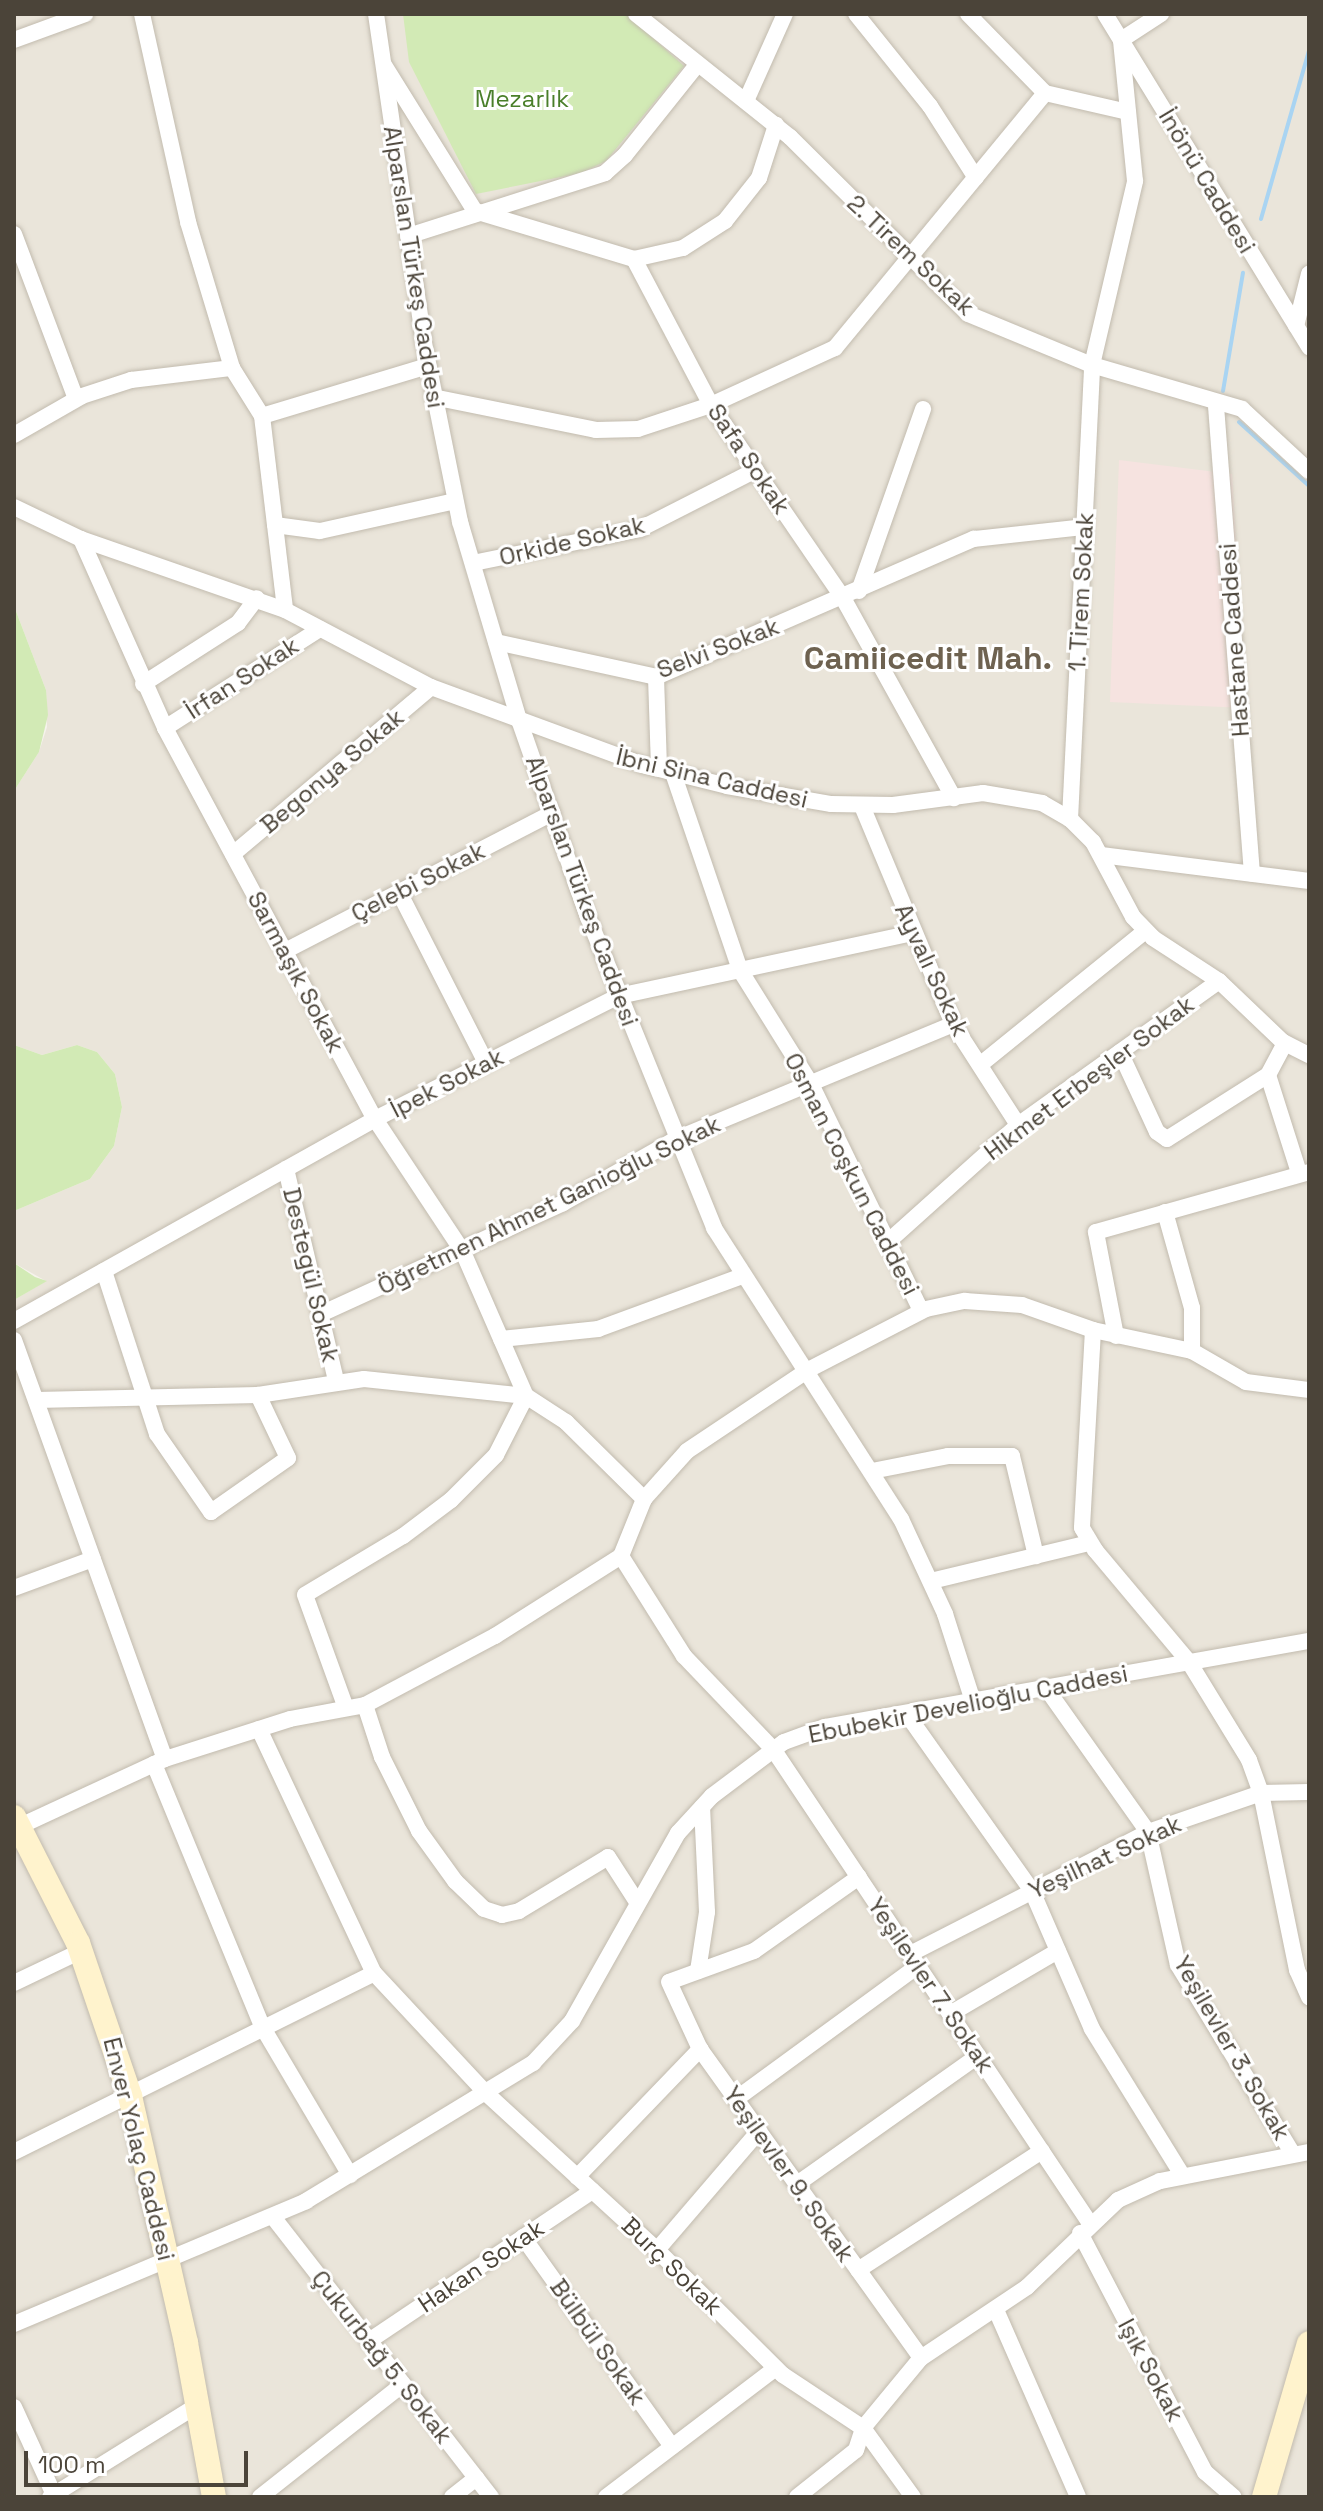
<!DOCTYPE html>
<meta charset="utf-8">
<style>
body{margin:0}
#map{position:relative;width:1323px;height:2511px;overflow:hidden;background:#f6f3ec;font-family:"Space Grotesk",sans-serif}
div>[style]{position:absolute}
[style*='--x']{left:calc(var(--x)*1px);top:calc(var(--y)*1px);width:calc(var(--w)*1px);rotate:calc(var(--a)*1deg)}
.residential>*{inset:0;background:#eae5da}
.medical>*{inset:0;background:#f6e3e0}
.green>*{inset:0;background:#d2eab5}
.stream>*{height:4px;margin:-2px;padding:0 2px;transform-origin:2px;border-radius:2px;background:#a9d4f2}
.roads{filter:drop-shadow(0 0 2px #c2bbae) drop-shadow(0 0 2px #c2bbae)}
.street>*{height:16px;margin:-8px;padding:0 8px;transform-origin:8px;border-radius:8px;background:#fff}
.secondary>*{height:24px;margin:-12px;padding:0 12px;transform-origin:12px;border-radius:12px;background:#fff3cd}
span{translate:-50% -50%;white-space:nowrap;text-align:center;line-height:1.15;-webkit-text-stroke:6px #fff;paint-order:stroke}
.park-label{font-size:24px;color:#4a7f2a}
.street-label{font-size:24px;color:#4b4439}
.district-label{font-size:32px;color:#6e6250;font-weight:700}
.frame{position:absolute;inset:0;border:16px solid #4b4439;pointer-events:none}
.scale{position:absolute;left:24px;top:2451px;width:224px;height:36px;box-sizing:border-box;border:4px solid #4b4439;border-top:0;padding-left:10px;font-size:24px;line-height:28px;white-space:nowrap;color:#4b4439;-webkit-text-stroke:6px #fff;paint-order:stroke}
</style>
<div id="map">
<div class="residential">
<i style="clip-path:polygon(14px 14px,1309px 14px,1309px 2497px,14px 2497px,14px 1300px,46px 1281px,14px 1263px,14px 1211px,90px 1179px,114px 1146px,122px 1107px,115px 1074px,97px 1052px,77px 1045px,42px 1055px,14px 1045px,14px 791px,39px 752px,47px 727px,46px 690px,14px 606px)"></i>
</div>
<div class="medical">
<i style="clip-path:polygon(1119px 460px,1232px 474px,1246px 708px,1110px 702px)"></i>
</div>
<div class="green">
<i style="clip-path:polygon(403px 14px,626px 14px,684px 66px,606px 161px,581px 173px,476px 194px,409px 62px)"></i>
<i style="clip-path:polygon(14px 606px,46px 690px,48px 715px,39px 752px,14px 791px)"></i>
<i style="clip-path:polygon(14px 1045px,42px 1055px,77px 1045px,97px 1052px,115px 1074px,122px 1107px,114px 1146px,90px 1179px,14px 1211px)"></i>
<i style="clip-path:polygon(14px 1263px,35px 1277px,47px 1281px,14px 1300px)"></i>
</div>
<div class="stream">
<i style="--x:1261;--y:219;--w:175;--a:-74.1"></i>
<i style="--x:1223;--y:391;--w:120;--a:-80.4"></i>
<i style="--x:1239;--y:422;--w:95;--a:42.4"></i>
</div>
<div class="roads">
<div class="street">
<i style="--x:142;--y:14;--w:213;--a:77.5"></i>
<i style="--x:188;--y:222;--w:152;--a:73.2"></i>
<i style="--x:232;--y:368;--w:57;--a:58"></i>
<i style="--x:262;--y:416;--w:195;--a:83.2"></i>
<i style="--x:376;--y:14;--w:332;--a:81.7"></i>
<i style="--x:424;--y:343;--w:183;--a:78.6"></i>
<i style="--x:460;--y:522;--w:207;--a:73.4"></i>
<i style="--x:519;--y:720;--w:209;--a:70.7"></i>
<i style="--x:588;--y:917;--w:336;--a:67.9"></i>
<i style="--x:714;--y:1228;--w:346;--a:57.3"></i>
<i style="--x:901;--y:1519;--w:105;--a:65.1"></i>
<i style="--x:945;--y:1614;--w:91;--a:72.2"></i>
<i style="--x:636;--y:14;--w:197;--a:38.6"></i>
<i style="--x:790;--y:137;--w:251;--a:44.8"></i>
<i style="--x:968;--y:314;--w:134;--a:22.4"></i>
<i style="--x:1092;--y:365;--w:156;--a:16.3"></i>
<i style="--x:1242;--y:409;--w:91;--a:42.8"></i>
<i style="--x:856;--y:14;--w:118;--a:51.2"></i>
<i style="--x:930;--y:106;--w:85;--a:57.4"></i>
<i style="--x:968;--y:14;--w:110;--a:45.7"></i>
<i style="--x:1045;--y:93;--w:85;--a:12.9"></i>
<i style="--x:1105;--y:14;--w:391;--a:58.5"></i>
<i style="--x:14;--y:40;--w:76;--a:-20.1"></i>
<i style="--x:384;--y:65;--w:172;--a:58.1"></i>
<i style="--x:475;--y:211;--w:166;--a:16.8"></i>
<i style="--x:634;--y:259;--w:165;--a:62.2"></i>
<i style="--x:711;--y:405;--w:234;--a:55.6"></i>
<i style="--x:843;--y:598;--w:229;--a:61"></i>
<i style="--x:746;--y:101;--w:95;--a:-65.9"></i>
<i style="--x:14;--y:234;--w:176;--a:69.4"></i>
<i style="--x:408;--y:236;--w:207;--a:-17.7"></i>
<i style="--x:605;--y:173;--w:27;--a:-42"></i>
<i style="--x:625;--y:155;--w:114;--a:-51.4"></i>
<i style="--x:634;--y:259;--w:50;--a:-12.7"></i>
<i style="--x:683;--y:248;--w:50;--a:-32.7"></i>
<i style="--x:725;--y:221;--w:55;--a:-51.7"></i>
<i style="--x:759;--y:178;--w:56;--a:-72.2"></i>
<i style="--x:1296;--y:326;--w:54;--a:-76"></i>
<i style="--x:433;--y:397;--w:166;--a:11.4"></i>
<i style="--x:596;--y:430;--w:42;--a:-1.4"></i>
<i style="--x:638;--y:429;--w:77;--a:-18.2"></i>
<i style="--x:711;--y:405;--w:136;--a:-24.7"></i>
<i style="--x:835;--y:348;--w:330;--a:-50.5"></i>
<i style="--x:1216;--y:406;--w:469;--a:85.6"></i>
<i style="--x:262;--y:416;--w:173;--a:-16.8"></i>
<i style="--x:14;--y:435;--w:78;--a:-29.8"></i>
<i style="--x:82;--y:396;--w:52;--a:-18.1"></i>
<i style="--x:131;--y:380;--w:102;--a:-6.8"></i>
<i style="--x:14;--y:507;--w:74;--a:25.5"></i>
<i style="--x:81;--y:539;--w:216;--a:19.2"></i>
<i style="--x:285;--y:610;--w:165;--a:27.8"></i>
<i style="--x:431;--y:687;--w:226;--a:20.2"></i>
<i style="--x:643;--y:765;--w:87;--a:14"></i>
<i style="--x:727;--y:786;--w:106;--a:9.8"></i>
<i style="--x:831;--y:804;--w:62;--a:0.9"></i>
<i style="--x:893;--y:805;--w:91;--a:-7.6"></i>
<i style="--x:983;--y:793;--w:60;--a:9.6"></i>
<i style="--x:1042;--y:803;--w:32;--a:30"></i>
<i style="--x:1070;--y:819;--w:33;--a:45"></i>
<i style="--x:1093;--y:842;--w:85;--a:61.9"></i>
<i style="--x:1133;--y:917;--w:29;--a:46"></i>
<i style="--x:1153;--y:938;--w:79;--a:33.1"></i>
<i style="--x:1219;--y:981;--w:88;--a:43.6"></i>
<i style="--x:1283;--y:1042;--w:29;--a:27"></i>
<i style="--x:275;--y:525;--w:45;--a:7.6"></i>
<i style="--x:320;--y:531;--w:138;--a:-12.5"></i>
<i style="--x:81;--y:539;--w:207;--a:66"></i>
<i style="--x:165;--y:728;--w:444;--a:61.8"></i>
<i style="--x:375;--y:1119;--w:159;--a:56.5"></i>
<i style="--x:463;--y:1252;--w:157;--a:66.4"></i>
<i style="--x:526;--y:1396;--w:66;--a:117"></i>
<i style="--x:496;--y:1455;--w:64;--a:135"></i>
<i style="--x:451;--y:1500;--w:60;--a:143.1"></i>
<i style="--x:403;--y:1536;--w:114;--a:149"></i>
<i style="--x:305;--y:1595;--w:120;--a:70.1"></i>
<i style="--x:473;--y:563;--w:170;--a:-11.5"></i>
<i style="--x:640;--y:529;--w:130;--a:-27"></i>
<i style="--x:859;--y:591;--w:193;--a:-70.6"></i>
<i style="--x:496;--y:642;--w:164;--a:12.3"></i>
<i style="--x:656;--y:677;--w:347;--a:-23.5"></i>
<i style="--x:974;--y:539;--w:111;--a:-6.2"></i>
<i style="--x:656;--y:677;--w:92;--a:88.1"></i>
<i style="--x:143;--y:684;--w:113;--a:-32.7"></i>
<i style="--x:238;--y:623;--w:31;--a:-53"></i>
<i style="--x:165;--y:728;--w:184;--a:-32.6"></i>
<i style="--x:673;--y:773;--w:208;--a:71.2"></i>
<i style="--x:740;--y:970;--w:134;--a:58.1"></i>
<i style="--x:811;--y:1084;--w:252;--a:64.1"></i>
<i style="--x:862;--y:806;--w:236;--a:67.3"></i>
<i style="--x:953;--y:1024;--w:120;--a:57.2"></i>
<i style="--x:1070;--y:819;--w:455;--a:-87.2"></i>
<i style="--x:1092;--y:365;--w:189;--a:-76.8"></i>
<i style="--x:1135;--y:181;--w:142;--a:-95.7"></i>
<i style="--x:1121;--y:40;--w:48;--a:-33"></i>
<i style="--x:233;--y:854;--w:259;--a:-40.1"></i>
<i style="--x:1101;--y:855;--w:210;--a:7.1"></i>
<i style="--x:399;--y:892;--w:192;--a:63"></i>
<i style="--x:285;--y:951;--w:301;--a:-27.3"></i>
<i style="--x:1120;--y:1052;--w:88;--a:65.2"></i>
<i style="--x:1157;--y:1132;--w:12;--a:35"></i>
<i style="--x:1167;--y:1139;--w:120;--a:-32.4"></i>
<i style="--x:1268;--y:1075;--w:36;--a:-62"></i>
<i style="--x:981;--y:1064;--w:211;--a:-39"></i>
<i style="--x:1268;--y:1075;--w:103;--a:72.4"></i>
<i style="--x:286;--y:1169;--w:218;--a:76.7"></i>
<i style="--x:1165;--y:1212;--w:100;--a:74.3"></i>
<i style="--x:1192;--y:1308;--w:43;--a:90"></i>
<i style="--x:890;--y:1240;--w:172;--a:-41.9"></i>
<i style="--x:1018;--y:1125;--w:247;--a:-35.6"></i>
<i style="--x:104;--y:1271;--w:171;--a:72"></i>
<i style="--x:157;--y:1434;--w:95;--a:55.3"></i>
<i style="--x:211;--y:1512;--w:94;--a:-35"></i>
<i style="--x:288;--y:1458;--w:70;--a:-115.5"></i>
<i style="--x:323;--y:1313;--w:264;--a:-24.6"></i>
<i style="--x:563;--y:1203;--w:130;--a:-29.5"></i>
<i style="--x:676;--y:1139;--w:300;--a:-22.5"></i>
<i style="--x:14;--y:1321;--w:414;--a:-29.2"></i>
<i style="--x:375;--y:1119;--w:273;--a:-26.8"></i>
<i style="--x:619;--y:996;--w:302;--a:-12.1"></i>
<i style="--x:1093;--y:1330;--w:198;--a:93.2"></i>
<i style="--x:1082;--y:1528;--w:26;--a:59"></i>
<i style="--x:1095;--y:1550;--w:146;--a:50"></i>
<i style="--x:1189;--y:1662;--w:115;--a:58.5"></i>
<i style="--x:1249;--y:1760;--w:35;--a:70"></i>
<i style="--x:1261;--y:1793;--w:181;--a:78.5"></i>
<i style="--x:1297;--y:1970;--w:30;--a:66"></i>
<i style="--x:1116;--y:1336;--w:106;--a:-100.9"></i>
<i style="--x:1096;--y:1232;--w:221;--a:-15.7"></i>
<i style="--x:501;--y:1339;--w:98;--a:-5.9"></i>
<i style="--x:598;--y:1329;--w:153;--a:-20.2"></i>
<i style="--x:14;--y:1340;--w:445;--a:70.2"></i>
<i style="--x:36;--y:1400;--w:222;--a:-1.3"></i>
<i style="--x:258;--y:1395;--w:107;--a:-8.6"></i>
<i style="--x:364;--y:1379;--w:163;--a:6"></i>
<i style="--x:526;--y:1396;--w:48;--a:33"></i>
<i style="--x:566;--y:1422;--w:110;--a:44.6"></i>
<i style="--x:872;--y:1471;--w:77;--a:-11.2"></i>
<i style="--x:948;--y:1456;--w:64;--a:0"></i>
<i style="--x:1012;--y:1456;--w:103;--a:76.5"></i>
<i style="--x:621;--y:1556;--w:118;--a:57.8"></i>
<i style="--x:684;--y:1656;--w:129;--a:46.3"></i>
<i style="--x:773;--y:1749;--w:569;--a:56.25"></i>
<i style="--x:931;--y:1581;--w:163;--a:-13.5"></i>
<i style="--x:14;--y:1588;--w:84;--a:-20.2"></i>
<i style="--x:1046;--y:1688;--w:176;--a:54.7"></i>
<i style="--x:1148;--y:1832;--w:136;--a:77.3"></i>
<i style="--x:1178;--y:1965;--w:221;--a:58.7"></i>
<i style="--x:365;--y:1705;--w:55;--a:71.9"></i>
<i style="--x:382;--y:1757;--w:83;--a:63.4"></i>
<i style="--x:419;--y:1831;--w:62;--a:54.2"></i>
<i style="--x:455;--y:1881;--w:40;--a:44"></i>
<i style="--x:484;--y:1909;--w:19;--a:18"></i>
<i style="--x:502;--y:1915;--w:17;--a:-13"></i>
<i style="--x:519;--y:1911;--w:104;--a:-31.2"></i>
<i style="--x:608;--y:1857;--w:54;--a:57.2"></i>
<i style="--x:906;--y:1713;--w:218;--a:54.7"></i>
<i style="--x:1032;--y:1891;--w:150;--a:66.5"></i>
<i style="--x:1092;--y:2029;--w:172;--a:58.3"></i>
<i style="--x:259;--y:1729;--w:270;--a:64.8"></i>
<i style="--x:154;--y:1764;--w:286;--a:67.6"></i>
<i style="--x:263;--y:2028;--w:171;--a:59.4"></i>
<i style="--x:14;--y:1829;--w:166;--a:-24.9"></i>
<i style="--x:165;--y:1759;--w:131;--a:-17.7"></i>
<i style="--x:290;--y:1719;--w:76;--a:-10.6"></i>
<i style="--x:365;--y:1705;--w:147;--a:-28"></i>
<i style="--x:495;--y:1636;--w:149;--a:-32.4"></i>
<i style="--x:621;--y:1556;--w:61;--a:-68"></i>
<i style="--x:644;--y:1499;--w:64;--a:-48.1"></i>
<i style="--x:687;--y:1451;--w:146;--a:-33.8"></i>
<i style="--x:808;--y:1370;--w:133;--a:-27.3"></i>
<i style="--x:926;--y:1309;--w:40;--a:-12"></i>
<i style="--x:965;--y:1301;--w:57;--a:4"></i>
<i style="--x:1022;--y:1305;--w:75;--a:19.4"></i>
<i style="--x:1093;--y:1330;--w:101;--a:12"></i>
<i style="--x:1192;--y:1351;--w:62;--a:29.9"></i>
<i style="--x:1246;--y:1382;--w:64;--a:7.2"></i>
<i style="--x:859;--y:1877;--w:128;--a:144.8"></i>
<i style="--x:754;--y:1951;--w:90;--a:160"></i>
<i style="--x:669;--y:1982;--w:74;--a:65.2"></i>
<i style="--x:700;--y:2049;--w:380;--a:54.4"></i>
<i style="--x:910;--y:1954;--w:267;--a:-27.1"></i>
<i style="--x:1148;--y:1832;--w:120;--a:-19"></i>
<i style="--x:1261;--y:1793;--w:48;--a:-1.2"></i>
<i style="--x:698;--y:1971;--w:60;--a:-81.3"></i>
<i style="--x:707;--y:1912;--w:105;--a:-92.7"></i>
<i style="--x:14;--y:1983;--w:74;--a:-25.5"></i>
<i style="--x:950;--y:2014;--w:125;--a:-30.3"></i>
<i style="--x:736;--y:2099;--w:225;--a:-36.2"></i>
<i style="--x:14;--y:2152;--w:402;--a:-26.4"></i>
<i style="--x:374;--y:1973;--w:166;--a:47"></i>
<i style="--x:487;--y:2094;--w:231;--a:42.5"></i>
<i style="--x:657;--y:2250;--w:177;--a:44.8"></i>
<i style="--x:783;--y:2375;--w:96;--a:33.5"></i>
<i style="--x:863;--y:2428;--w:85;--a:54.1"></i>
<i style="--x:577;--y:2177;--w:178;--a:-46.1"></i>
<i style="--x:797;--y:2184;--w:222;--a:-35.3"></i>
<i style="--x:273;--y:2217;--w:355;--a:52.1"></i>
<i style="--x:1080;--y:2233;--w:270;--a:62.4"></i>
<i style="--x:1205;--y:2472;--w:38;--a:41"></i>
<i style="--x:523;--y:2237;--w:257;--a:54.6"></i>
<i style="--x:657;--y:2250;--w:157;--a:-49.4"></i>
<i style="--x:858;--y:2270;--w:219;--a:-32.9"></i>
<i style="--x:996;--y:2310;--w:204;--a:66.3"></i>
<i style="--x:14;--y:2324;--w:317;--a:-22.8"></i>
<i style="--x:306;--y:2201;--w:266;--a:-31.3"></i>
<i style="--x:533;--y:2063;--w:57;--a:-47.1"></i>
<i style="--x:572;--y:2021;--w:216;--a:-60.6"></i>
<i style="--x:678;--y:1833;--w:50;--a:-47.4"></i>
<i style="--x:712;--y:1796;--w:90;--a:-36.9"></i>
<i style="--x:784;--y:1742;--w:44;--a:-20.1"></i>
<i style="--x:825;--y:1727;--w:492;--a:-10.1"></i>
<i style="--x:369;--y:2341;--w:269;--a:-33.9"></i>
<i style="--x:14;--y:2407;--w:99;--a:65.5"></i>
<i style="--x:50;--y:2497;--w:174;--a:-31.9"></i>
<i style="--x:260;--y:2497;--w:182;--a:-38.3"></i>
<i style="--x:452;--y:2497;--w:31;--a:-38"></i>
<i style="--x:606;--y:2497;--w:213;--a:-37.2"></i>
<i style="--x:797;--y:2497;--w:75;--a:-38.5"></i>
<i style="--x:856;--y:2450;--w:23;--a:-72"></i>
<i style="--x:863;--y:2428;--w:91;--a:-50.4"></i>
<i style="--x:921;--y:2358;--w:128;--a:-33.8"></i>
<i style="--x:1027;--y:2287;--w:126;--a:-43.7"></i>
<i style="--x:1118;--y:2200;--w:46;--a:-24.3"></i>
<i style="--x:1160;--y:2181;--w:152;--a:-11"></i>
</div>
<div class="secondary">
<i style="--x:14;--y:1817;--w:141;--a:63.1"></i>
<i style="--x:78;--y:1943;--w:162;--a:71.2"></i>
<i style="--x:130;--y:2096;--w:253;--a:77.2"></i>
<i style="--x:186;--y:2343;--w:157;--a:79.7"></i>
<i style="--x:1264;--y:2497;--w:160;--a:-73.7"></i>
</div>
</div>
<div class="park-label">
<span style="left:522px;top:99px">Mezarlık</span>
</div>
<div class="street-label">
<span style="left:1207px;top:181px;rotate:59deg">İnönü Caddesi</span>
<span style="left:911px;top:255px;rotate:43deg">2. Tirem Sokak</span>
<span style="left:414px;top:267px;rotate:81deg">Alparslan Türkeş Caddesi</span>
<span style="left:749px;top:459px;rotate:56deg">Safa Sokak</span>
<span style="left:572px;top:541px;rotate:-13deg">Orkide Sokak</span>
<span style="left:1081px;top:592px;rotate:-87deg">1. Tirem Sokak</span>
<span style="left:1234px;top:640px;rotate:-94deg">Hastane Caddesi</span>
<span style="left:718px;top:648px;rotate:-21deg">Selvi Sokak</span>
<span style="left:242px;top:678px;rotate:-33deg">İrfan Sokak</span>
<span style="left:332px;top:771px;rotate:-40deg">Begonya Sokak</span>
<span style="left:712px;top:778px;rotate:13deg">İbni Sina Caddesi</span>
<span style="left:418px;top:882px;rotate:-27deg">Çelebi Sokak</span>
<span style="left:582px;top:891px;rotate:70deg">Alparslan Türkeş Caddesi</span>
<span style="left:932px;top:970px;rotate:65deg">Ayvalı Sokak</span>
<span style="left:296px;top:972px;rotate:62deg">Sarmaşık Sokak</span>
<span style="left:1089px;top:1078px;rotate:-37deg">Hikmet Erbeşler Sokak</span>
<span style="left:447px;top:1083px;rotate:-27deg">İpek Sokak</span>
<span style="left:852px;top:1174px;rotate:63deg">Osman Coşkun Caddesi</span>
<span style="left:549px;top:1205px;rotate:-26deg">Öğretmen Ahmet Ganioğlu Sokak</span>
<span style="left:311px;top:1275px;rotate:77deg">Destegül Sokak</span>
<span style="left:968px;top:1704px;rotate:-11deg">Ebubekir Develioğlu Caddesi</span>
<span style="left:1105px;top:1857px;rotate:-25deg">Yeşilhat Sokak</span>
<span style="left:931px;top:1985px;rotate:56deg">Yeşilevler 7. Sokak</span>
<span style="left:1232px;top:2048px;rotate:60deg">Yeşilevler 3. Sokak</span>
<span style="left:139px;top:2149px;rotate:76deg">Enver Yolaç Caddesi</span>
<span style="left:789px;top:2174px;rotate:55deg">Yeşilevler 9. Sokak</span>
<span style="left:481px;top:2266px;rotate:-34deg">Hakan Sokak</span>
<span style="left:672px;top:2266px;rotate:44deg">Burç Sokak</span>
<span style="left:598px;top:2342px;rotate:55deg">Bülbül Sokak</span>
<span style="left:382px;top:2357px;rotate:52deg">Çukurbağ 5. Sokak</span>
<span style="left:1151px;top:2370px;rotate:62deg">Işık Sokak</span>
</div>
<div class="district-label">
<span style="left:928px;top:658px">Camiicedit Mah.</span>
</div>
<div class="frame"></div>
<div class="scale">100 m</div>
</div>
